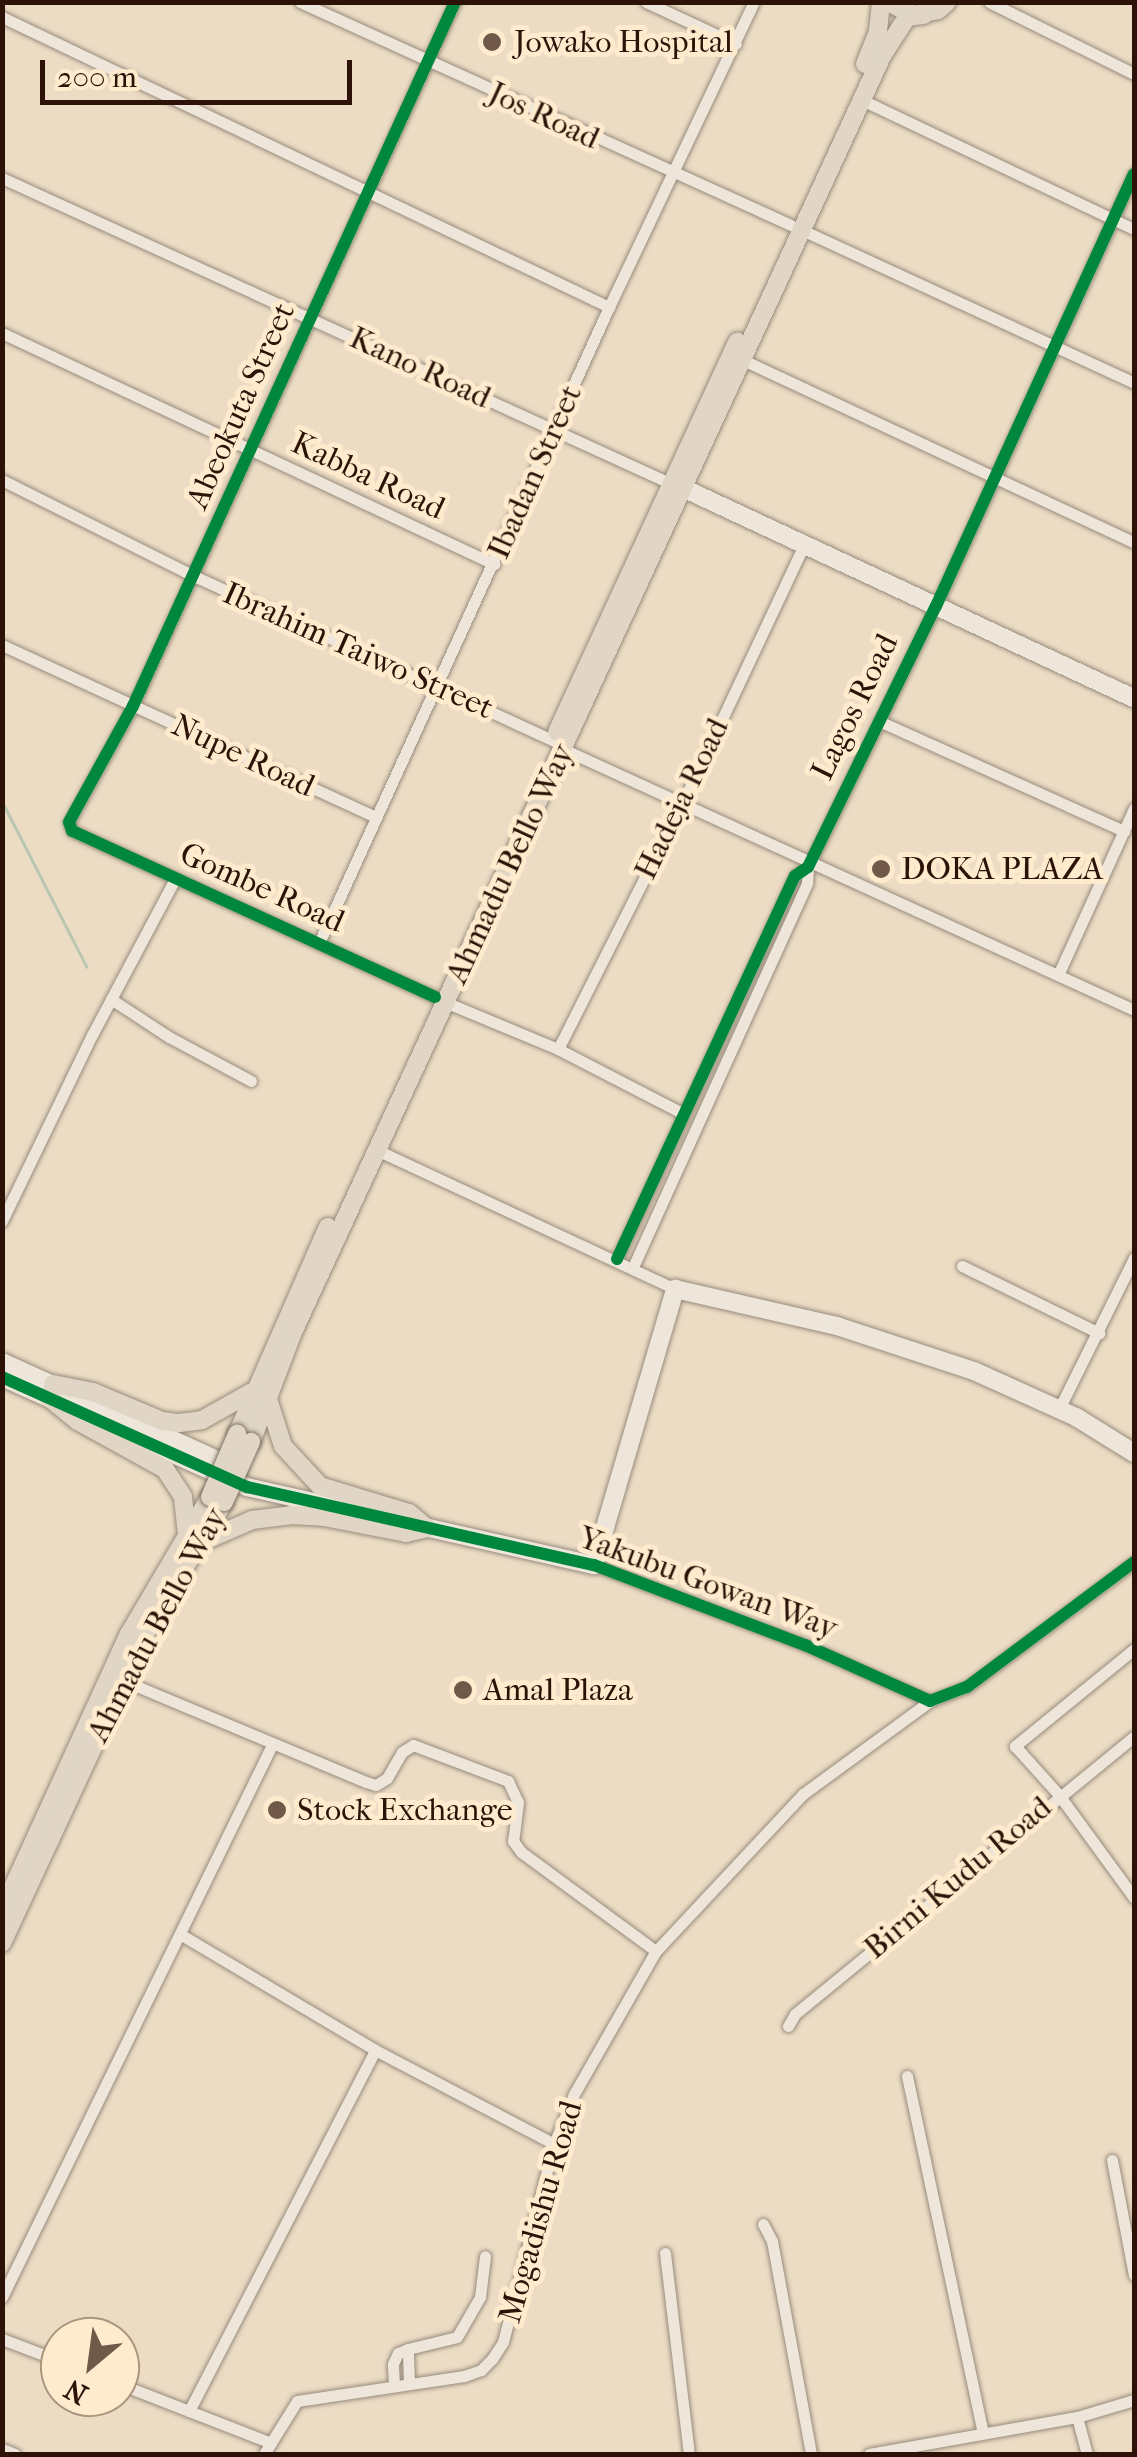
<!DOCTYPE html>
<style>
body{margin:0}
#map{position:relative;width:1137px;height:2457px;overflow:hidden;background:#ecdcc4;font-family:"IM FELL French Canon",serif}
div>[style]{position:absolute}
[style*='--x']{left:calc(var(--x)*1px);top:calc(var(--y)*1px);width:calc(var(--w)*1px);rotate:calc(var(--a)*1deg)}
.stream>*{height:2.5px;margin:-1.25px;padding:0 1.25px;transform-origin:1.25px;border-radius:1.25px;background:#b8c7b0}
.roads{filter:drop-shadow(0 0 2px #978b7c) drop-shadow(0 0 2px #978b7c)}
.street>*{height:11px;margin:-5.5px;padding:0 5.5px;transform-origin:5.5px;border-radius:5.5px;background:#eee6da}
.secondary>*{height:18px;margin:-9px;padding:0 9px;transform-origin:9px;border-radius:9px;background:#eee6da}
.primary>*{height:18px;margin:-9px;padding:0 9px;transform-origin:9px;border-radius:9px;background:#e1d6c5}
.bridges{filter:drop-shadow(0 0 2px #7c7063) drop-shadow(0 0 2px #7c7063)}
.primary-bridge>*{height:18px;margin:-9px;padding:0 9px;transform-origin:9px;border-radius:9px;background:#e1d6c5}
.cycleway>*{height:12px;margin:-6px;padding:0 6px;transform-origin:6px;border-radius:6px;background:#00873e}
.dots>*{width:28px;height:28px;translate:-50% -50%;box-sizing:border-box;border:5px solid #feebce;border-radius:50%}
span{translate:-50% -50%;white-space:nowrap;text-align:center;line-height:1.15;-webkit-text-stroke:10px #feebce;paint-order:stroke}
.poi-label{font-size:32px;color:#2d1307}
.left{translate:0 -50%;text-align:left}
.street-label{font-size:32px;color:#2d1307}
.frame{position:absolute;inset:0;border:5px solid #2d1307;pointer-events:none}
.north{position:absolute;left:40px;top:2317px;width:100px;height:100px;box-sizing:border-box;background:#feebce;border:2px solid #aa957e;border-radius:50%;rotate:209deg;font-size:28px;font-weight:700;line-height:40px;text-align:center;color:#2d1307}
.north::after{content:'';display:block;margin:auto;width:35px;height:45px;background:#705949;clip-path:polygon(50% 0,100% 100%,50% 72%,0 100%)}
.scale{position:absolute;left:40px;top:60px;width:312px;height:45px;box-sizing:border-box;border:5px solid #2d1307;border-top:0;padding-left:12px;font-size:30px;line-height:35px;white-space:nowrap;color:#2d1307;-webkit-text-stroke:8px #feebce;paint-order:stroke}
</style>
<div id="map">
<div class="stream">
<i style="--x:2;--y:801;--w:186;--a:62.9"></i>
</div>
<div class="roads">
<div class="street">
<i style="--x:300;--y:2;--w:539;--a:24.43"></i>
<i style="--x:646;--y:2;--w:99;--a:25"></i>
<i style="--x:989;--y:2;--w:162;--a:26.4"></i>
<i style="--x:2;--y:17;--w:673;--a:25.54"></i>
<i style="--x:862;--y:100;--w:301;--a:25.4"></i>
<i style="--x:2;--y:178;--w:737;--a:24.55"></i>
<i style="--x:802;--y:230;--w:366;--a:24.7"></i>
<i style="--x:2;--y:333;--w:544;--a:25.15"></i>
<i style="--x:743;--y:360;--w:431;--a:25"></i>
<i style="--x:2;--y:480;--w:215;--a:26.6"></i>
<i style="--x:194;--y:576;--w:395;--a:24.6"></i>
<i style="--x:2;--y:645;--w:409;--a:24.7"></i>
<i style="--x:879;--y:721;--w:269;--a:24.2"></i>
<i style="--x:563;--y:749;--w:628;--a:24.56"></i>
<i style="--x:319;--y:943;--w:699;--a:-65.49"></i>
<i style="--x:609;--y:307;--w:338;--a:-64.6"></i>
<i style="--x:1058;--y:975;--w:183;--a:-65.5"></i>
<i style="--x:435;--y:997;--w:399;--a:-155.4"></i>
<i style="--x:72;--y:831;--w:9;--a:-108"></i>
<i style="--x:69;--y:822;--w:132;--a:-61.1"></i>
<i style="--x:133;--y:706;--w:774;--a:-65.42"></i>
<i style="--x:111;--y:999;--w:69;--a:33.2"></i>
<i style="--x:169;--y:1037;--w:93;--a:28.2"></i>
<i style="--x:445;--y:1002;--w:122;--a:22.6"></i>
<i style="--x:558;--y:1049;--w:142;--a:27.3"></i>
<i style="--x:558;--y:1049;--w:277;--a:-63.2"></i>
<i style="--x:683;--y:802;--w:282;--a:-64.8"></i>
<i style="--x:377;--y:1150;--w:329;--a:25"></i>
<i style="--x:2;--y:1221;--w:207;--a:-64.2"></i>
<i style="--x:92;--y:1035;--w:177;--a:-62"></i>
<i style="--x:617;--y:1259;--w:422;--a:-65.1"></i>
<i style="--x:795;--y:876;--w:16;--a:-35"></i>
<i style="--x:808;--y:867;--w:291;--a:-63.9"></i>
<i style="--x:936;--y:606;--w:475;--a:-65.4"></i>
<i style="--x:962;--y:1266;--w:153;--a:26.1"></i>
<i style="--x:633;--y:1267;--w:422;--a:-65.6"></i>
<i style="--x:807;--y:883;--w:16;--a:-86"></i>
<i style="--x:1059;--y:1409;--w:169;--a:-63.6"></i>
<i style="--x:594;--y:1565;--w:226;--a:20.8"></i>
<i style="--x:805;--y:1645;--w:137;--a:24.1"></i>
<i style="--x:930;--y:1701;--w:40;--a:-21"></i>
<i style="--x:967;--y:1687;--w:209;--a:-36.8"></i>
<i style="--x:1134;--y:1649;--w:154;--a:140.8"></i>
<i style="--x:1015;--y:1746;--w:66;--a:48.1"></i>
<i style="--x:1059;--y:1795;--w:127;--a:53.9"></i>
<i style="--x:122;--y:1680;--w:264;--a:22.7"></i>
<i style="--x:366;--y:1782;--w:10;--a:17"></i>
<i style="--x:376;--y:1785;--w:13;--a:-32"></i>
<i style="--x:387;--y:1778;--w:30;--a:-60"></i>
<i style="--x:402;--y:1752;--w:13;--a:-32"></i>
<i style="--x:413;--y:1745;--w:102;--a:20.8"></i>
<i style="--x:508;--y:1781;--w:23;--a:65"></i>
<i style="--x:518;--y:1802;--w:39;--a:97"></i>
<i style="--x:513;--y:1841;--w:14;--a:54"></i>
<i style="--x:521;--y:1852;--w:167;--a:36.3"></i>
<i style="--x:180;--y:1934;--w:227;--a:30.7"></i>
<i style="--x:375;--y:2050;--w:202;--a:27.7"></i>
<i style="--x:788;--y:2026;--w:14;--a:-60"></i>
<i style="--x:795;--y:2014;--w:438;--a:-39.3"></i>
<i style="--x:907;--y:2076;--w:365;--a:78"></i>
<i style="--x:1112;--y:2160;--w:117;--a:79.2"></i>
<i style="--x:763;--y:2224;--w:19;--a:62"></i>
<i style="--x:772;--y:2241;--w:217;--a:79.6"></i>
<i style="--x:665;--y:2253;--w:202;--a:83.2"></i>
<i style="--x:2;--y:2297;--w:614;--a:-63.94"></i>
<i style="--x:2;--y:2339;--w:62;--a:20.8"></i>
<i style="--x:409;--y:2383;--w:34;--a:-92"></i>
<i style="--x:408;--y:2349;--w:50;--a:-13.8"></i>
<i style="--x:457;--y:2337;--w:46;--a:-60.1"></i>
<i style="--x:480;--y:2297;--w:41;--a:-83"></i>
<i style="--x:120;--y:2384;--w:162;--a:21.3"></i>
<i style="--x:394;--y:2385;--w:21;--a:-93"></i>
<i style="--x:393;--y:2364;--w:12;--a:-66"></i>
<i style="--x:398;--y:2353;--w:11;--a:-22"></i>
<i style="--x:189;--y:2411;--w:406;--a:-62.7"></i>
<i style="--x:1077;--y:2417;--w:38;--a:75"></i>
<i style="--x:2;--y:2449;--w:14;--a:21"></i>
<i style="--x:264;--y:2454;--w:62;--a:-58.1"></i>
<i style="--x:297;--y:2401;--w:169;--a:-8.5"></i>
<i style="--x:464;--y:2376;--w:18;--a:-19"></i>
<i style="--x:481;--y:2370;--w:16;--a:-45"></i>
<i style="--x:492;--y:2359;--w:20;--a:-57"></i>
<i style="--x:503;--y:2342;--w:204;--a:-75.6"></i>
<i style="--x:554;--y:2144;--w:54;--a:-68.2"></i>
<i style="--x:574;--y:2094;--w:165;--a:-60.2"></i>
<i style="--x:656;--y:1951;--w:215;--a:-46.9"></i>
<i style="--x:803;--y:1794;--w:157;--a:-36.2"></i>
<i style="--x:869;--y:2454;--w:211;--a:-10.1"></i>
<i style="--x:1077;--y:2417;--w:59;--a:-16.6"></i>
</div>
<div class="secondary">
<i style="--x:685;--y:489;--w:495;--a:25"></i>
<i style="--x:2;--y:1362;--w:258;--a:24.5"></i>
<i style="--x:2;--y:1377;--w:269;--a:24.2"></i>
<i style="--x:247;--y:1487;--w:356;--a:12.7"></i>
<i style="--x:594;--y:1565;--w:288;--a:-73.6"></i>
<i style="--x:675;--y:1289;--w:166;--a:12.9"></i>
<i style="--x:837;--y:1326;--w:144;--a:18.2"></i>
<i style="--x:974;--y:1371;--w:112;--a:24.3"></i>
<i style="--x:1076;--y:1417;--w:68;--a:31.8"></i>
</div>
<div class="primary">
<i style="--x:888;--y:2;--w:28;--a:27"></i>
<i style="--x:913;--y:15;--w:25;--a:-11"></i>
<i style="--x:938;--y:10;--w:12;--a:-42"></i>
<i style="--x:865;--y:64;--w:35;--a:-68"></i>
<i style="--x:878;--y:31;--w:29;--a:-84"></i>
<i style="--x:557;--y:732;--w:430;--a:-65.2"></i>
<i style="--x:53;--y:1384;--w:41;--a:11.3"></i>
<i style="--x:93;--y:1392;--w:75;--a:22.8"></i>
<i style="--x:162;--y:1421;--w:17;--a:7"></i>
<i style="--x:179;--y:1423;--w:23;--a:-7"></i>
<i style="--x:202;--y:1420;--w:57;--a:-29.2"></i>
<i style="--x:47;--y:1396;--w:40;--a:39"></i>
<i style="--x:78;--y:1421;--w:99;--a:28.9"></i>
<i style="--x:165;--y:1469;--w:33;--a:57"></i>
<i style="--x:183;--y:1497;--w:37;--a:84"></i>
<i style="--x:268;--y:1399;--w:49;--a:72.3"></i>
<i style="--x:283;--y:1446;--w:54;--a:47.2"></i>
<i style="--x:320;--y:1486;--w:93;--a:16.9"></i>
<i style="--x:409;--y:1513;--w:23;--a:40"></i>
<i style="--x:237;--y:1434;--w:226;--a:-66.3"></i>
<i style="--x:251;--y:1442;--w:118;--a:-69.1"></i>
<i style="--x:293;--y:1332;--w:1405;--a:-65.22"></i>
<i style="--x:882;--y:56;--w:46;--a:-57.3"></i>
<i style="--x:907;--y:17;--w:17;--a:-7"></i>
<i style="--x:204;--y:1541;--w:52;--a:-23.6"></i>
<i style="--x:252;--y:1520;--w:38;--a:-7"></i>
<i style="--x:290;--y:1515;--w:34;--a:3"></i>
<i style="--x:324;--y:1517;--w:84;--a:11"></i>
<i style="--x:406;--y:1533;--w:22;--a:-13"></i>
<i style="--x:2;--y:1911;--w:305;--a:-65.4"></i>
<i style="--x:129;--y:1634;--w:159;--a:-59.4"></i>
<i style="--x:2;--y:1943;--w:345;--a:-65.1"></i>
<i style="--x:147;--y:1630;--w:149;--a:-59"></i>
</div>
</div>
<div class="bridges">
<div class="primary-bridge">
<i style="--x:210;--y:1497;--w:69;--a:-66.8"></i>
<i style="--x:224;--y:1502;--w:66;--a:-65.8"></i>
</div>
</div>
<div class="cycleway">
<i style="--x:435;--y:997;--w:399;--a:-155.4"></i>
<i style="--x:72;--y:831;--w:9;--a:-108"></i>
<i style="--x:69;--y:822;--w:132;--a:-61.1"></i>
<i style="--x:133;--y:706;--w:774;--a:-65.42"></i>
<i style="--x:617;--y:1259;--w:422;--a:-65.1"></i>
<i style="--x:795;--y:876;--w:16;--a:-35"></i>
<i style="--x:808;--y:867;--w:291;--a:-63.9"></i>
<i style="--x:936;--y:606;--w:475;--a:-65.4"></i>
<i style="--x:2;--y:1377;--w:269;--a:24.2"></i>
<i style="--x:247;--y:1487;--w:356;--a:12.7"></i>
<i style="--x:594;--y:1565;--w:226;--a:20.8"></i>
<i style="--x:805;--y:1645;--w:137;--a:24.1"></i>
<i style="--x:930;--y:1701;--w:40;--a:-21"></i>
<i style="--x:967;--y:1687;--w:209;--a:-36.8"></i>
</div>
<div class="dots">
<i style="left:492px;top:42px;background:#705949"></i>
<i style="left:881px;top:869px;background:#705949"></i>
<i style="left:463px;top:1690px;background:#705949"></i>
<i style="left:277px;top:1810px;background:#705949"></i>
</div>
<div class="poi-label">
<span class="left" style="left:514px;top:42px">Jowako Hospital</span>
<span class="left" style="left:901px;top:869px">DOKA PLAZA</span>
<span class="left" style="left:483px;top:1690px">Amal Plaza</span>
<span class="left" style="left:297px;top:1810px">Stock Exchange</span>
</div>
<div class="street-label">
<span style="left:544px;top:116px;rotate:25deg">Jos Road</span>
<span style="left:420px;top:368px;rotate:25deg">Kano Road</span>
<span style="left:241px;top:406px;rotate:-66deg">Abeokuta Street</span>
<span style="left:535px;top:472px;rotate:-66deg">Ibadan Street</span>
<span style="left:368px;top:476px;rotate:25deg">Kabba Road</span>
<span style="left:358px;top:651px;rotate:24deg">Ibrahim Taiwo Street</span>
<span style="left:855px;top:707px;rotate:-64deg">Lagos Road</span>
<span style="left:243px;top:756px;rotate:25deg">Nupe Road</span>
<span style="left:682px;top:799px;rotate:-64deg">Hadeja Road</span>
<span style="left:510px;top:864px;rotate:-65deg">Ahmadu Bello Way</span>
<span style="left:262px;top:888px;rotate:24deg">Gombe Road</span>
<span style="left:708px;top:1583px;rotate:20deg">Yakubu Gowan Way</span>
<span style="left:157px;top:1625px;rotate:-62deg">Ahmadu Bello Way</span>
<span style="left:958px;top:1878px;rotate:-40deg">Birni Kudu Road</span>
<span style="left:541px;top:2212px;rotate:-74deg">Mogadishu Road</span>
</div>
<div class="frame"></div>
<div class="north">N</div>
<div class="scale">200 m</div>
</div>
